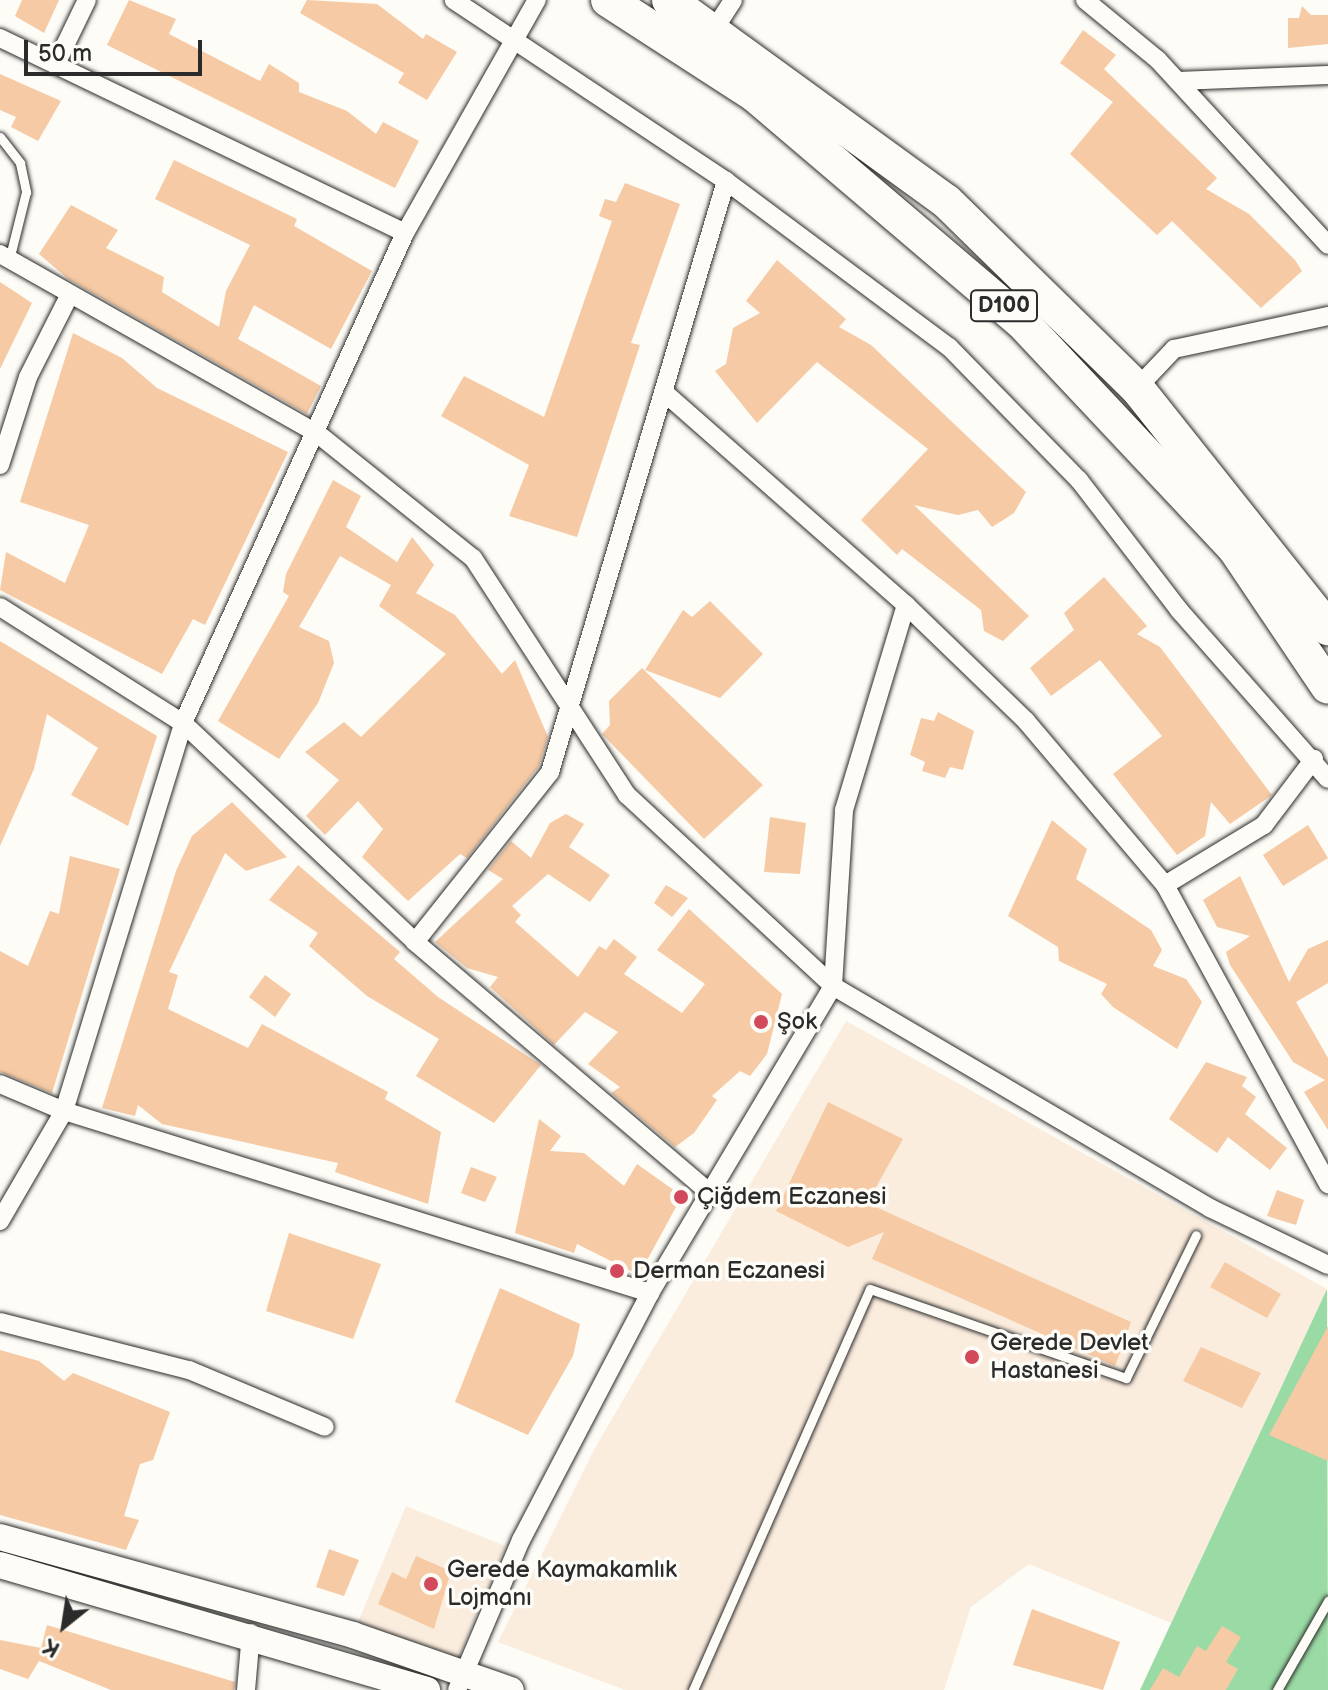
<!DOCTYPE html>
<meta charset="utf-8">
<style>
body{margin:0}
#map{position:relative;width:1328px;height:1690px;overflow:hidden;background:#fdfcf7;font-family:"Balsamiq Sans",sans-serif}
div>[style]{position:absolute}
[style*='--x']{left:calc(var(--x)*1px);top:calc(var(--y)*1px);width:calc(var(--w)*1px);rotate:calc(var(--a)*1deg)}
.built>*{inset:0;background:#fbedde}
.green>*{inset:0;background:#9adaa4}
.building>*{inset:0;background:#f5caa5}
.roads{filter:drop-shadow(0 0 2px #2b2b2b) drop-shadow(0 0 2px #2b2b2b)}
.lane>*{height:9px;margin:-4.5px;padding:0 4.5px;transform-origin:4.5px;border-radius:4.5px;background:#fdfcf7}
.street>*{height:18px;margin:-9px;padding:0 9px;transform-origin:9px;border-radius:9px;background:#fdfcf7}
.secondary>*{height:26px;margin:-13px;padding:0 13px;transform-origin:13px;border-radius:13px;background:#fdfcf7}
.highway>*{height:34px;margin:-17px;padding:0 17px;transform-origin:17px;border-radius:17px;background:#fdfcf7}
.dots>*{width:22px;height:22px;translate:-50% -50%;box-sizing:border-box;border:4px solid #fdfcf7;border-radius:50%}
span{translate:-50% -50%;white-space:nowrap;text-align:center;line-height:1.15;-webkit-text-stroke:7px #fdfcf7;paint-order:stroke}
.shield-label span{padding:2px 6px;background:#fdfcf7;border:2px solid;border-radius:6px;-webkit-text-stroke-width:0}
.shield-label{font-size:22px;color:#2b2b2b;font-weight:700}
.poi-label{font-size:24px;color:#2b2b2b}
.left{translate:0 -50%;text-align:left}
.north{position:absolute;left:24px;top:1586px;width:80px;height:80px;-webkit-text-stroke:6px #fdfcf7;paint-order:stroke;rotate:210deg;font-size:22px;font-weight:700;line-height:32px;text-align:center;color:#2b2b2b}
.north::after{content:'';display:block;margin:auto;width:28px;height:36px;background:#2b2b2b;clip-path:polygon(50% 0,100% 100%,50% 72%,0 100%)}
.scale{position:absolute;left:24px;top:40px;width:178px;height:36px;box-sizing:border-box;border:4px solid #2b2b2b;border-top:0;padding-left:10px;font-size:24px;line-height:28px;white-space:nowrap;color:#2b2b2b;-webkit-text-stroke:6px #fdfcf7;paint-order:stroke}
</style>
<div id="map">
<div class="built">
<i style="clip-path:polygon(846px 1021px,1327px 1289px,1171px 1623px,1029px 1564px,971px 1607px,944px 1690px,625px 1690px,498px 1642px,596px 1446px)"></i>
<i style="clip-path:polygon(406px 1506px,505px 1546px,456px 1663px,358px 1622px)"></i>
</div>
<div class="green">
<i style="clip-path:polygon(1327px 1289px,1328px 1690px,1140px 1690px)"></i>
</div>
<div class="building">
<i style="clip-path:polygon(22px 0,59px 0,44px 33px,15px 16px)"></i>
<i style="clip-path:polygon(129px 0,176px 19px,169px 34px,260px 81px,269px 64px,299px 83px,299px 92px,347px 111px,376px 134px,383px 122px,419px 141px,395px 188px,107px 45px)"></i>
<i style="clip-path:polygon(307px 0,377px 4px,423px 39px,426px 34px,457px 52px,427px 100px,398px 83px,404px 73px,300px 13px)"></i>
<i style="clip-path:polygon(1302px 6px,1311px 15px,1328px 15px,1328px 44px,1288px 48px,1288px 18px,1299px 18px)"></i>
<i style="clip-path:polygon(1083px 30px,1116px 55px,1104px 69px,1217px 178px,1206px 189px,1249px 214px,1295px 260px,1302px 271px,1261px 308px,1172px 221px,1157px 235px,1070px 154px,1113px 102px,1060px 63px)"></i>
<i style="clip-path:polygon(0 74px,61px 101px,38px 141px,11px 127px,16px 117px,0 110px)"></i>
<i style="clip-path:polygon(174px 160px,297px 219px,294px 226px,372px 271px,331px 349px,254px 305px,238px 339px,321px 386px,307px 414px,68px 279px,39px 254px,71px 205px,118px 230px,106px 248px,164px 277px,162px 292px,219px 327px,226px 291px,250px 245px,155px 199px)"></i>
<i style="clip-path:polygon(625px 183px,680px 204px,631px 343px,640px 345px,577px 537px,509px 516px,529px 465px,441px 416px,464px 376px,544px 417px,612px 221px,599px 216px,605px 199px,616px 202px)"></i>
<i style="clip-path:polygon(777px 260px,846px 319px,839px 327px,871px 345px,1026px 492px,1014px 513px,992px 527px,978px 510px,958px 515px,914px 505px,1029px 616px,1003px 641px,984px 631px,981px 610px,902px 549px,897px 555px,861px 520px,928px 449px,817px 362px,757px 423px,715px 371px,726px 364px,733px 328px,760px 313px,746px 301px)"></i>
<i style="clip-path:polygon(0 282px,32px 303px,0 369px)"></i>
<i style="clip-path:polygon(73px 333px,122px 358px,157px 388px,288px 452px,205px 625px,193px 619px,162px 674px,0 590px,6px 552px,65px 583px,89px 525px,20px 502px)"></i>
<i style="clip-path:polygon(333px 480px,361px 496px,346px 527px,397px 562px,412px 537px,434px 565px,416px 593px,455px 615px,502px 674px,515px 660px,548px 737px,539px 766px,467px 858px,460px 854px,408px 901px,362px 857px,383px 829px,358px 801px,325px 835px,306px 816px,339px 780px,305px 752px,344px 722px,361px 737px,446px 654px,379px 606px,391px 585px,340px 556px,299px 627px,329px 641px,334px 663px,318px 703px,279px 759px,218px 721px,289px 596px,283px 592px,286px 574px)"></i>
<i style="clip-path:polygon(1104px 577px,1147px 626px,1137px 634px,1160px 647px,1272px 795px,1230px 824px,1211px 802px,1205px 836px,1177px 855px,1113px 774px,1162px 736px,1100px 660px,1051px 696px,1030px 668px,1074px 630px,1064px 613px)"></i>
<i style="clip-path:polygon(710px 601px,763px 654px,720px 698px,645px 670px,683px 610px,692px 617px)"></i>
<i style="clip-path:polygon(0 641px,157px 736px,128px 826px,71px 795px,98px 748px,47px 714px,34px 769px,0 846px)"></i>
<i style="clip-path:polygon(642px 668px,763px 785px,704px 839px,602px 734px,610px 725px,609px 701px)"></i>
<i style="clip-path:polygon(938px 712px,974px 731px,963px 770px,950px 767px,945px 778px,922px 771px,925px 762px,910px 755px,921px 718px,934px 721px)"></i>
<i style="clip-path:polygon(232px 802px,287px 857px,246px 871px,225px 853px,169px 972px,178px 975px,168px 1009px,248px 1048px,262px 1024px,388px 1092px,385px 1099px,441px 1132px,428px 1204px,335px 1172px,338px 1163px,162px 1124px,138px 1105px,135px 1116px,102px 1108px,176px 871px,192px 836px)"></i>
<i style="clip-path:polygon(566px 814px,584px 824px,569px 847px,610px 875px,590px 902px,548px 874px,512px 906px,521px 915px,515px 922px,578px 977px,599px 946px,606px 950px,614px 939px,637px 957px,624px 974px,682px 1013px,705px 984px,657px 950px,689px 909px,782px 994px,767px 1054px,750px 1076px,740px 1071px,712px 1096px,717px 1100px,694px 1133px,675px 1147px,611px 1093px,620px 1087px,588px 1064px,618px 1032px,585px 1012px,554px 1045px,490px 987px,498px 977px,467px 968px,435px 942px,503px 879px,488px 870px,511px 841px,531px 858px,550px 823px)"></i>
<i style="clip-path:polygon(770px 817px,806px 823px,800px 874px,764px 872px)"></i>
<i style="clip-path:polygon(1052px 820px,1087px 849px,1076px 879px,1151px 930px,1162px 950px,1153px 966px,1186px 979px,1202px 1002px,1177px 1049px,1113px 1007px,1101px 994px,1107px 984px,1059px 961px,1058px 947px,1008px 916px)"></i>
<i style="clip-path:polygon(1308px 825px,1328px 858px,1283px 886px,1263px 855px)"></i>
<i style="clip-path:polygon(70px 856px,120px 869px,52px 1093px,0 1072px,0 951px,28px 966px,50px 911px,59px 914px)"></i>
<i style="clip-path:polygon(298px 865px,400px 952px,394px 959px,438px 997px,541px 1065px,494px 1123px,416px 1076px,439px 1039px,367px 996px,309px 946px,318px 933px,269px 900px)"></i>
<i style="clip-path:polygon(1240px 876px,1289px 982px,1308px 949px,1328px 940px,1328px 983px,1296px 1002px,1328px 1058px,1328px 1130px,1304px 1092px,1325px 1080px,1293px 1062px,1230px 965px,1226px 952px,1250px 936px,1217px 927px,1203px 900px)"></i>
<i style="clip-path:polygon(666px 885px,688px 898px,672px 917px,654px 903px)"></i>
<i style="clip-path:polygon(265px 975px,291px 994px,275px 1017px,249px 997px)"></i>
<i style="clip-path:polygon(1206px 1062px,1247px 1077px,1242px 1086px,1256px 1097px,1245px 1114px,1287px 1148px,1270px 1170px,1228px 1137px,1217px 1153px,1169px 1119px)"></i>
<i style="clip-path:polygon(828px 1102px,903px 1139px,867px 1203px,1131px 1322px,1115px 1366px,872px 1259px,884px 1232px,848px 1247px,776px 1211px)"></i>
<i style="clip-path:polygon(539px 1119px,561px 1136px,550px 1151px,584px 1153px,624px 1186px,637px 1164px,682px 1196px,639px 1275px,577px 1244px,574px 1253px,515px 1233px)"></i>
<i style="clip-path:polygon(471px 1167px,497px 1177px,485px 1202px,461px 1193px)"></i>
<i style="clip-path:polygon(1277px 1190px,1304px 1200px,1296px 1225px,1267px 1216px)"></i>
<i style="clip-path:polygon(289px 1233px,381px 1264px,353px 1339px,266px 1311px)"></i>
<i style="clip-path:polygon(1225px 1262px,1281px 1294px,1267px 1318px,1210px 1287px)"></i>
<i style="clip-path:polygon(500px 1288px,580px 1324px,573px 1356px,528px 1435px,455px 1402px)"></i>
<i style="clip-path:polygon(1328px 1326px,1328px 1461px,1269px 1435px)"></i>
<i style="clip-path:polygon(1201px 1347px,1261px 1373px,1242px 1408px,1183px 1381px)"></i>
<i style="clip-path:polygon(0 1350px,39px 1361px,64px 1381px,73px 1373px,170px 1412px,153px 1460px,140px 1464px,124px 1516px,139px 1520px,126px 1550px,0 1515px)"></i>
<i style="clip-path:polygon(329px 1549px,359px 1560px,344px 1596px,316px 1587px)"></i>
<i style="clip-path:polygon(416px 1556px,451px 1571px,434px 1629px,378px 1604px,392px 1572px,406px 1579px)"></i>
<i style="clip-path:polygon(1032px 1609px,1120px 1642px,1103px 1690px,1013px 1665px)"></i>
<i style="clip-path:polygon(47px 1625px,235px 1682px,234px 1690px,111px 1690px,39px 1661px,28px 1679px,0 1669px,0 1640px,41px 1648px)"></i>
<i style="clip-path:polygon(1222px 1626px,1241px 1637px,1226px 1662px,1238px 1669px,1226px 1690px,1150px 1690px,1163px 1668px,1179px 1677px,1197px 1646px,1206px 1651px)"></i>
</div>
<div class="roads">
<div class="lane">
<i style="--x:0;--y:137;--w:33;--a:52"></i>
<i style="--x:20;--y:163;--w:30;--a:78"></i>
<i style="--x:26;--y:192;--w:70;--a:104"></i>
<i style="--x:693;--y:1690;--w:438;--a:-66.2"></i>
<i style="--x:870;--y:1289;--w:271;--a:19.2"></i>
<i style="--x:1126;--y:1378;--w:159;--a:-63.9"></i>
<i style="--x:1277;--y:1690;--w:103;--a:-60.2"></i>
</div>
<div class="street">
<i style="--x:1085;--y:0;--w:94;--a:39.4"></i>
<i style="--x:1158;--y:60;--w:251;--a:47.4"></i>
<i style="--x:715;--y:28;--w:33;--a:-57"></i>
<i style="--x:0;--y:38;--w:449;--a:25.7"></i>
<i style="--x:56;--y:64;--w:71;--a:-64.2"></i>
<i style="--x:1178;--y:81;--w:150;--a:-2.3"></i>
<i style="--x:726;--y:181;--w:278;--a:36.7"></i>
<i style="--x:949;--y:347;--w:186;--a:45.7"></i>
<i style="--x:1079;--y:480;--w:164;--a:52.4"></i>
<i style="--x:1179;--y:610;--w:225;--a:48.6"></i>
<i style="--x:0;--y:254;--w:365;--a:29.5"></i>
<i style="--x:318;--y:434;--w:198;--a:38.7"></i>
<i style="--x:473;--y:558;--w:283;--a:57"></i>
<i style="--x:627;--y:795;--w:281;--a:42.8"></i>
<i style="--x:833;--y:986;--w:438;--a:30.5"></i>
<i style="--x:1210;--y:1208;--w:131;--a:25.8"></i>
<i style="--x:1137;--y:388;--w:54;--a:-46.5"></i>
<i style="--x:1174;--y:349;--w:157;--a:-12.1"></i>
<i style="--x:666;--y:394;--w:320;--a:41.3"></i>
<i style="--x:906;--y:605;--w:167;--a:44"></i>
<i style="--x:1026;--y:721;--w:215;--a:49.7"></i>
<i style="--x:1165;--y:885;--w:341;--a:61.4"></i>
<i style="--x:0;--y:465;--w:92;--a:-72.3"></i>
<i style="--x:28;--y:377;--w:89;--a:-63.1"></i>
<i style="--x:0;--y:607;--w:217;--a:32.4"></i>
<i style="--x:183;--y:723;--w:319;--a:43.3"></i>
<i style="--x:415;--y:942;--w:389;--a:40.4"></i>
<i style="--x:1165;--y:885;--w:116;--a:-31.2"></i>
<i style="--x:1264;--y:825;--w:83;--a:-52.9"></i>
<i style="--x:415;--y:942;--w:217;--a:-51.5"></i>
<i style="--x:550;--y:772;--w:617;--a:-73.42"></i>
<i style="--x:726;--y:181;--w:327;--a:-146.4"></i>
<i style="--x:0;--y:1084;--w:69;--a:22.9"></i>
<i style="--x:64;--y:1111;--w:614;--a:17.25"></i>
<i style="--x:0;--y:1221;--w:127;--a:-59.8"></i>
<i style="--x:64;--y:1111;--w:406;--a:-72.9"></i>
<i style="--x:183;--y:723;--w:538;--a:-65.63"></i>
<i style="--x:405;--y:233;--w:268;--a:-60.5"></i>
<i style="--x:0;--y:1322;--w:195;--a:14.3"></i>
<i style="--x:189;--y:1370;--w:147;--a:22.7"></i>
<i style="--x:246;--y:1690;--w:57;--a:-85"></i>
<i style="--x:457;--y:1690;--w:163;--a:-66.9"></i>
<i style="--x:521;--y:1540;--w:279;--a:-62.4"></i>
<i style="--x:650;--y:1293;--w:357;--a:-59.2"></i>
<i style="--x:833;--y:986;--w:176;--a:-86.4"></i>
<i style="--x:844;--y:810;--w:214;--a:-73.2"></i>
</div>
<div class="secondary">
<i style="--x:0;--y:1537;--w:366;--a:15.5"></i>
<i style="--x:353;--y:1635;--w:167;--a:19.2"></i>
<i style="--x:0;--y:1565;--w:445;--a:16.3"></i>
</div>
<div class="highway">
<i style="--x:608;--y:0;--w:175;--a:32.9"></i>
<i style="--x:755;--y:95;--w:349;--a:40.4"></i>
<i style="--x:1021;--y:321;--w:313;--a:46.8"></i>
<i style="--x:1235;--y:549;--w:166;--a:56"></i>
<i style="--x:669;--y:0;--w:342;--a:36"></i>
<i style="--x:946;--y:201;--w:267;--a:44.4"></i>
<i style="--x:1137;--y:388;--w:307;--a:51.5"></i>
</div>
</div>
<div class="dots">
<i style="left:761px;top:1022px;background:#d1495b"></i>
<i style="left:681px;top:1197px;background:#d1495b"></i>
<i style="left:617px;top:1271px;background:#d1495b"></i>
<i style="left:972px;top:1357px;background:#d1495b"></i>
<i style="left:431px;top:1584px;background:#d1495b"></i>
</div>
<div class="shield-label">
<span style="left:1004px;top:306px">D100</span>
</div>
<div class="poi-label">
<span class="left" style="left:777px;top:1022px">Şok</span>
<span class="left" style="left:697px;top:1197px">Çiğdem Eczanesi</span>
<span class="left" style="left:633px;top:1271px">Derman Eczanesi</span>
<span class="left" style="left:990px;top:1357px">Gerede Devlet<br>Hastanesi</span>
<span class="left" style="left:447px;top:1584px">Gerede Kaymakamlık<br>Lojmanı</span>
</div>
<div class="north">K</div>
<div class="scale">50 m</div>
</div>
